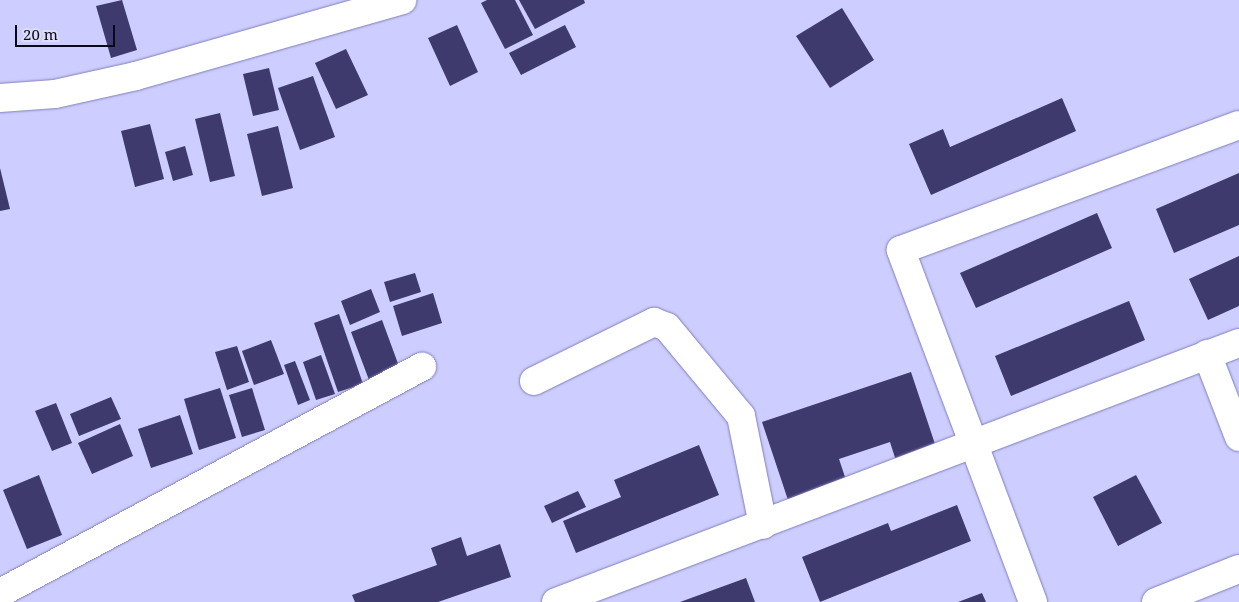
<!DOCTYPE html>
<style>
body{margin:0}
#map{position:relative;width:1239px;height:602px;overflow:hidden;background:#cdcdff;font-family:"Noto Serif",serif}
div>[style]{position:absolute}
[style*='--x']{left:calc(var(--x)*1px);top:calc(var(--y)*1px);width:calc(var(--w)*1px);rotate:calc(var(--a)*1deg)}
.building>*{inset:0;background:#3e3a6e}
.roads{filter:drop-shadow(0 0 1px #807fb8) drop-shadow(0 0 1px #807fb8)}
.minor>*{height:28px;margin:-14px;padding:0 14px;transform-origin:14px;border-radius:14px;background:#fff}
span{translate:-50% -50%;white-space:nowrap;text-align:center;line-height:1.15;-webkit-text-stroke:5px #dcddf6;paint-order:stroke}
.scale{position:absolute;left:15px;top:25px;width:100px;height:22px;box-sizing:border-box;border:2px solid #0a081d;border-top:0;padding-left:6px;font-size:15px;line-height:18px;white-space:nowrap;color:#0a081d;-webkit-text-stroke:4px #dcddf6;paint-order:stroke}
</style>
<div id="map">
<div class="building">
<i style="clip-path:polygon(122px 0,137px 50px,111px 58px,96px 6px)"></i>
<i style="clip-path:polygon(487px 0,515px 0,533px 35px,505px 49px,481px 3px)"></i>
<i style="clip-path:polygon(519px 0,584px 0,585px 3px,535px 29px)"></i>
<i style="clip-path:polygon(842px 8px,874px 60px,830px 88px,796px 36px)"></i>
<i style="clip-path:polygon(457px 25px,478px 72px,450px 86px,428px 38px)"></i>
<i style="clip-path:polygon(565px 25px,576px 47px,521px 75px,509px 53px)"></i>
<i style="clip-path:polygon(346px 49px,368px 95px,336px 109px,315px 63px)"></i>
<i style="clip-path:polygon(269px 68px,279px 110px,253px 116px,243px 74px)"></i>
<i style="clip-path:polygon(313px 76px,335px 137px,300px 150px,278px 88px)"></i>
<i style="clip-path:polygon(1062px 98px,1076px 131px,931px 195px,909px 144px,943px 129px,950px 147px)"></i>
<i style="clip-path:polygon(220px 113px,235px 176px,210px 182px,195px 119px)"></i>
<i style="clip-path:polygon(150px 124px,164px 179px,135px 187px,121px 131px)"></i>
<i style="clip-path:polygon(278px 126px,293px 188px,262px 196px,247px 134px)"></i>
<i style="clip-path:polygon(185px 146px,193px 175px,173px 181px,165px 152px)"></i>
<i style="clip-path:polygon(0 168px,10px 209px,0 211px)"></i>
<i style="clip-path:polygon(1239px 173px,1239px 225px,1174px 253px,1156px 209px)"></i>
<i style="clip-path:polygon(1097px 213px,1112px 248px,976px 308px,960px 273px)"></i>
<i style="clip-path:polygon(1239px 256px,1239px 306px,1208px 320px,1189px 279px)"></i>
<i style="clip-path:polygon(415px 273px,421px 292px,390px 302px,384px 282px)"></i>
<i style="clip-path:polygon(371px 289px,380px 312px,350px 325px,341px 301px)"></i>
<i style="clip-path:polygon(433px 293px,442px 323px,402px 336px,393px 306px)"></i>
<i style="clip-path:polygon(1129px 301px,1145px 340px,1011px 396px,995px 356px)"></i>
<i style="clip-path:polygon(339px 314px,363px 384px,338px 392px,314px 323px)"></i>
<i style="clip-path:polygon(382px 320px,400px 369px,369px 380px,351px 332px)"></i>
<i style="clip-path:polygon(271px 340px,284px 374px,254px 385px,242px 351px)"></i>
<i style="clip-path:polygon(237px 346px,249px 382px,227px 390px,215px 352px)"></i>
<i style="clip-path:polygon(321px 355px,335px 394px,316px 400px,303px 362px)"></i>
<i style="clip-path:polygon(295px 361px,310px 400px,298px 405px,284px 365px)"></i>
<i style="clip-path:polygon(911px 372px,937px 450px,897px 464px,890px 442px,839px 459px,849px 489px,791px 509px,762px 422px)"></i>
<i style="clip-path:polygon(220px 388px,236px 438px,199px 450px,184px 399px)"></i>
<i style="clip-path:polygon(252px 388px,265px 430px,242px 437px,229px 395px)"></i>
<i style="clip-path:polygon(111px 397px,121px 419px,79px 436px,70px 414px)"></i>
<i style="clip-path:polygon(56px 403px,72px 443px,52px 451px,35px 411px)"></i>
<i style="clip-path:polygon(180px 415px,193px 454px,151px 468px,138px 429px)"></i>
<i style="clip-path:polygon(120px 424px,133px 456px,92px 474px,78px 443px)"></i>
<i style="clip-path:polygon(699px 445px,719px 495px,576px 553px,563px 521px,621px 497px,614px 480px)"></i>
<i style="clip-path:polygon(39px 475px,62px 535px,27px 549px,3px 490px)"></i>
<i style="clip-path:polygon(1136px 475px,1162px 523px,1118px 546px,1093px 497px)"></i>
<i style="clip-path:polygon(578px 491px,586px 507px,552px 523px,544px 506px)"></i>
<i style="clip-path:polygon(957px 505px,971px 541px,820px 602px,802px 557px,888px 523px,891px 531px)"></i>
<i style="clip-path:polygon(461px 537px,467px 556px,500px 544px,511px 577px,438px 602px,355px 602px,352px 595px,437px 565px,431px 548px)"></i>
<i style="clip-path:polygon(746px 578px,755px 602px,680px 602px)"></i>
<i style="clip-path:polygon(982px 593px,986px 602px,958px 602px)"></i>
</div>
<div class="roads">
<div class="minor">
<i style="--x:0;--y:98;--w:55;--a:-4.2"></i>
<i style="--x:55;--y:94;--w:83;--a:-12.5"></i>
<i style="--x:136;--y:76;--w:277;--a:-15.9"></i>
<i style="--x:1207;--y:354;--w:89;--a:68.9"></i>
<i style="--x:534;--y:381;--w:134;--a:-26.2"></i>
<i style="--x:654;--y:322;--w:14;--a:21"></i>
<i style="--x:667;--y:327;--w:116;--a:50.3"></i>
<i style="--x:741;--y:416;--w:111;--a:78.6"></i>
<i style="--x:0;--y:593;--w:479;--a:-28.2"></i>
<i style="--x:556;--y:602;--w:730;--a:-20.77"></i>
<i style="--x:1033;--y:602;--w:376;--a:-110.6"></i>
<i style="--x:901;--y:250;--w:360;--a:-20.3"></i>
<i style="--x:1156;--y:602;--w:89;--a:-21.7"></i>
</div>
</div>
<div class="scale">20 m</div>
</div>
